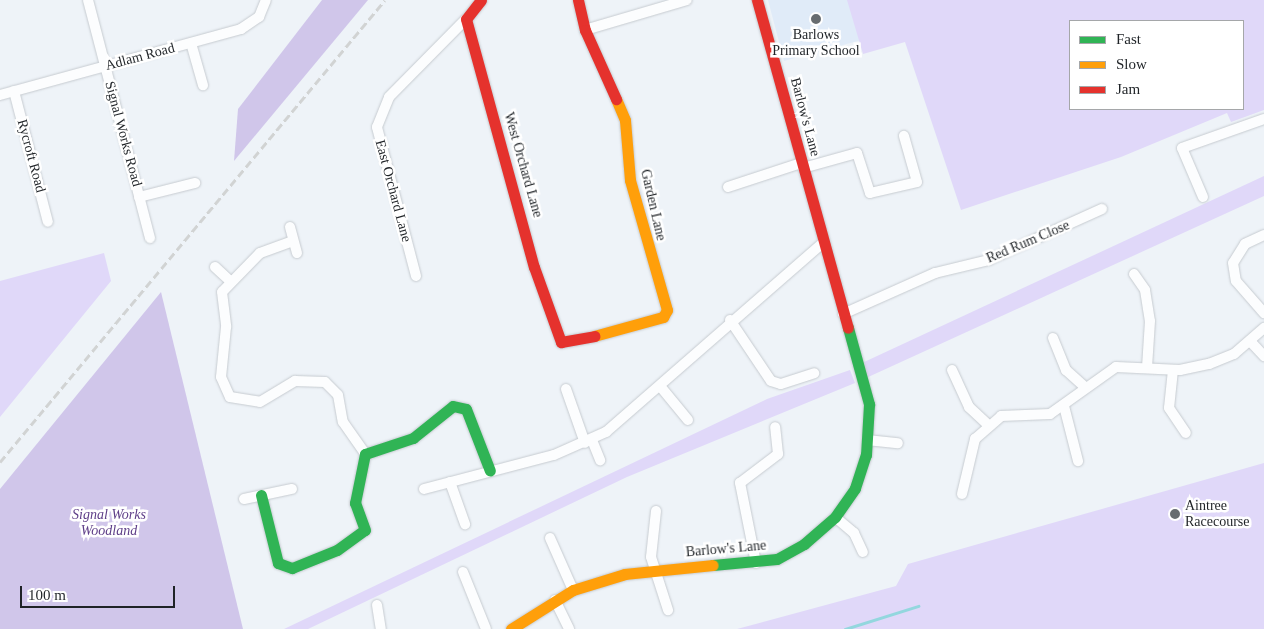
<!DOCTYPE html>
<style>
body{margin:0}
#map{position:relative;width:1264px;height:629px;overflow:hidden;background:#eef3f8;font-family:Georgia,serif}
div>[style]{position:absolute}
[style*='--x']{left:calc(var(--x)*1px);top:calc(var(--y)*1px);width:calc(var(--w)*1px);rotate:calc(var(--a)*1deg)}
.built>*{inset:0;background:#e0ebf8}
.green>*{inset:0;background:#e0d8f9}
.forest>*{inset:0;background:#d0c6ea}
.stream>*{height:3px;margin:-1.5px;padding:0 1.5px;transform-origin:1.5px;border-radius:1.5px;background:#93d7de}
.roads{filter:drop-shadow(0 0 1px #c6cbd0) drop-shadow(0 0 1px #c6cbd0)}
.street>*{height:10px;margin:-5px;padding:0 5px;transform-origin:5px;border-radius:5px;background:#fcfdfe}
.fast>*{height:11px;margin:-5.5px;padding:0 5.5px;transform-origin:5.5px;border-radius:5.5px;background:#30b455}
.slow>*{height:11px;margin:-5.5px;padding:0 5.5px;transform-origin:5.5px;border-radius:5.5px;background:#ff9f0a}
.jam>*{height:11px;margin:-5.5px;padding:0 5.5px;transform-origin:5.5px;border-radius:5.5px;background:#e5322d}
.rail>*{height:3px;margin-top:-1.5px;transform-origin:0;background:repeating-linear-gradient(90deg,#d1d3d3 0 8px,transparent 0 12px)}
.dots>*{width:14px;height:14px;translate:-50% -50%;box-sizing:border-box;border:2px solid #fff;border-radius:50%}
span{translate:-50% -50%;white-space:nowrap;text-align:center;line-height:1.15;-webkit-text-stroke:5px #fff;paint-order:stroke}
.poi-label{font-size:14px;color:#1f2327}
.left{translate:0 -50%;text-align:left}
.street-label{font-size:14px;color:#1f2327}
.park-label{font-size:14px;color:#5e3e88;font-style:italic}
.legend{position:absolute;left:1069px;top:20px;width:175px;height:90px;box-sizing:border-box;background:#fff;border:1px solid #a5a7a9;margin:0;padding:6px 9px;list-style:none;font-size:15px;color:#1f2327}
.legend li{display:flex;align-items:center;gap:10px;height:25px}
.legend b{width:25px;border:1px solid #a5a7a9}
.scale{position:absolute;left:20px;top:586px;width:155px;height:22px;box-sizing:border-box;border:2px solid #1f2327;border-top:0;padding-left:6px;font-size:15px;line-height:18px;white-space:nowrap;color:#1f2327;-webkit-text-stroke:4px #fff;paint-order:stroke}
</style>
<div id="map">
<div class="built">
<i style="clip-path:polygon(768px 0,855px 0,865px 39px,784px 61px)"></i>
</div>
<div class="green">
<i style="clip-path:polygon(evenodd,847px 0,1264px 0,1264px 110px,1231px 122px,1227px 113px,1121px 157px,961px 210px,905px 42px,863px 54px,847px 0,1243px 21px,1243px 109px,1070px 109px,1070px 21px,1243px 21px)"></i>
<i style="clip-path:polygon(1264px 176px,1264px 196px,866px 378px,862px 363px)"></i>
<i style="clip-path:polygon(104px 253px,111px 281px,0 417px,0 281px)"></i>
<i style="clip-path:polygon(850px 370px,855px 383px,627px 477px,308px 629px,284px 629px,767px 399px)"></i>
<i style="clip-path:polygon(1264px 463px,1264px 629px,737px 629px,896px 586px,908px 564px)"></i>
</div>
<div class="forest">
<i style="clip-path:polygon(322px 0,368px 0,234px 161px,238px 109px)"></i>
<i style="clip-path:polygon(161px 292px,243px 629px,0 629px,0 489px)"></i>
</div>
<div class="stream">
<i style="--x:845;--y:629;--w:77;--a:-17.5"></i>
</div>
<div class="roads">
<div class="street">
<i style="--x:88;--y:0;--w:246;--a:75.4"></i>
<i style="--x:585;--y:30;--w:106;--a:-16.4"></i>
<i style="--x:191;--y:43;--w:44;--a:74.1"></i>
<i style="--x:14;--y:91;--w:135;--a:75.5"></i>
<i style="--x:0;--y:95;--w:250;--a:-15.3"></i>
<i style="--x:241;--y:29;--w:22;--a:-34"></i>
<i style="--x:259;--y:17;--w:18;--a:-68"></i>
<i style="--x:803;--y:168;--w:56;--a:-15.5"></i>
<i style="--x:857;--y:153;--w:42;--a:72"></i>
<i style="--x:870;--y:193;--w:48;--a:-13.2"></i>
<i style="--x:917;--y:182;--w:48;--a:-105.8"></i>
<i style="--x:728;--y:187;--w:77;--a:-18.2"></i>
<i style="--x:139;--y:197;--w:58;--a:-14"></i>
<i style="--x:1203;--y:197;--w:53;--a:-113.2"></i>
<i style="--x:1182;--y:148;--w:87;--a:-19.5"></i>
<i style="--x:290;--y:227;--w:27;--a:75"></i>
<i style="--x:1264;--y:235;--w:21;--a:155"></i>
<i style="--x:1245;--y:244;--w:22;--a:122"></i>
<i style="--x:1233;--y:263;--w:18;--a:81"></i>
<i style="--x:1236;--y:281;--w:43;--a:48.8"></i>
<i style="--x:293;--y:241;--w:35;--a:160"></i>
<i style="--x:260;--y:253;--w:54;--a:134.3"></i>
<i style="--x:222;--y:292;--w:35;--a:83"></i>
<i style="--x:226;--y:327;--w:50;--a:95.7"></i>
<i style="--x:221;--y:377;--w:22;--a:66"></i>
<i style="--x:230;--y:397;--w:30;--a:9"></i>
<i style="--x:260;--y:402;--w:41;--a:-31"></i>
<i style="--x:295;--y:381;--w:30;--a:2"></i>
<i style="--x:325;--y:382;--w:18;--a:45"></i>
<i style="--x:338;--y:395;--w:27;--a:80"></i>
<i style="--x:343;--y:422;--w:39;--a:55"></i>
<i style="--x:215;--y:267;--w:19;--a:43"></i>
<i style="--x:1134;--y:274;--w:19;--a:55"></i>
<i style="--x:1145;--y:290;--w:31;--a:81"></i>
<i style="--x:1150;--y:321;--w:47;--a:93.7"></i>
<i style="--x:416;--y:276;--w:154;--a:-104.7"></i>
<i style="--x:377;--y:127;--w:32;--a:-68"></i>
<i style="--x:389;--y:97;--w:110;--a:-45.4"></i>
<i style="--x:843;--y:314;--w:101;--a:-24"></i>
<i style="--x:935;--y:273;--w:56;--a:-13.5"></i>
<i style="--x:989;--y:260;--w:124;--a:-24.3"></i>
<i style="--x:730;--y:320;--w:73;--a:56.1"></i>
<i style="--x:771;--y:381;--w:10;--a:17"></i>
<i style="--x:781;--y:384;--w:35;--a:-18"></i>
<i style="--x:1053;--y:338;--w:35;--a:68"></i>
<i style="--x:1066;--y:370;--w:25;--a:42"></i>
<i style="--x:1250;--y:341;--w:21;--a:47"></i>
<i style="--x:952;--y:370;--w:41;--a:65.3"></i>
<i style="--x:969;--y:407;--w:26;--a:43"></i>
<i style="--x:1173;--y:370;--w:38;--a:96"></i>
<i style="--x:1169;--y:408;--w:30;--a:56"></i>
<i style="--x:660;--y:386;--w:44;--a:50.5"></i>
<i style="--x:566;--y:389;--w:57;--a:70.6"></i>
<i style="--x:1064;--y:406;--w:57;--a:75.7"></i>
<i style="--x:592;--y:440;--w:22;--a:68"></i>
<i style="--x:867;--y:440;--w:31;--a:6"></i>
<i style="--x:450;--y:482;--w:45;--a:70.3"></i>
<i style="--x:424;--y:489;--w:134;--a:-14.7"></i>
<i style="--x:554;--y:455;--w:57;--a:-23.9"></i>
<i style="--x:606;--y:432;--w:288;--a:-41.1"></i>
<i style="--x:962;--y:494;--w:57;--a:-76.7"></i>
<i style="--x:975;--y:439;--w:35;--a:-41"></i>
<i style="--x:1001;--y:416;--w:49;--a:-2.3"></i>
<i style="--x:1050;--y:414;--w:81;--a:-35.5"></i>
<i style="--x:1116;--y:367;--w:64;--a:2.7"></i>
<i style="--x:1180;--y:370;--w:30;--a:-12"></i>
<i style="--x:1209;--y:364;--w:27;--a:-22"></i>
<i style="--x:1234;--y:354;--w:40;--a:-41"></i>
<i style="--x:244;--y:499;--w:49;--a:-11.8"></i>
<i style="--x:656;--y:511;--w:46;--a:96.2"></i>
<i style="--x:651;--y:557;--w:56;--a:72.2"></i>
<i style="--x:835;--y:517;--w:25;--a:40"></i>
<i style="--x:854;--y:533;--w:21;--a:65"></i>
<i style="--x:550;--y:538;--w:57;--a:66.1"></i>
<i style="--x:756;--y:563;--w:82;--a:-101.3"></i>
<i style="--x:740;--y:483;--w:48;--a:-37.3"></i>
<i style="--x:778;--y:454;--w:27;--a:-96"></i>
<i style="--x:463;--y:572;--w:61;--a:68"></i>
<i style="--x:555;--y:600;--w:32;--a:64"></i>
<i style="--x:377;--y:605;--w:24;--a:81"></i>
</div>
<div class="fast">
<i style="--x:261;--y:495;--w:70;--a:76"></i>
<i style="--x:278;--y:563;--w:15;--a:20"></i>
<i style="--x:292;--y:568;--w:48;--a:-21.8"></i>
<i style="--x:337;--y:550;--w:34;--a:-36"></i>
<i style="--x:365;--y:530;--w:29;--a:-110"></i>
<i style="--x:355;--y:503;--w:50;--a:-78.5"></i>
<i style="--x:365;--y:454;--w:51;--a:-18.4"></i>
<i style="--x:413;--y:438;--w:51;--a:-38.7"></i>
<i style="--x:453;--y:406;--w:13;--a:13"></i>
<i style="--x:466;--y:409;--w:66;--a:68.8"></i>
<i style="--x:713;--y:565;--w:64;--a:-5.4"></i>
<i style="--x:777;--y:559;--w:31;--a:-29"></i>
<i style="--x:804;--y:544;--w:41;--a:-41.1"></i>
<i style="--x:835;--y:517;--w:35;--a:-55"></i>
<i style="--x:855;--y:488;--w:35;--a:-72"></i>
<i style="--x:866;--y:455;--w:51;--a:-86.6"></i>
<i style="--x:869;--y:404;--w:79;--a:-105.4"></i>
</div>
<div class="slow">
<i style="--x:594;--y:336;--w:72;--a:-15.4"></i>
<i style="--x:663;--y:317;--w:8;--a:-60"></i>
<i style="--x:667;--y:310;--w:135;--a:-105.9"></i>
<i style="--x:630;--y:180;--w:60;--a:-94.8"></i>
<i style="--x:625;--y:120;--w:23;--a:-113"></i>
<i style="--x:511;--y:629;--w:73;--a:-32.2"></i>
<i style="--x:573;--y:590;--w:54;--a:-17.1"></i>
<i style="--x:625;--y:574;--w:88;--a:-5.8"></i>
</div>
<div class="jam">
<i style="--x:481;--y:0;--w:24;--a:128"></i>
<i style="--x:466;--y:19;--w:257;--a:74.7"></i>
<i style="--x:534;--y:267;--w:80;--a:70.2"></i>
<i style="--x:561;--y:342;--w:34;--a:-10"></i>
<i style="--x:578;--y:0;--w:31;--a:77"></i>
<i style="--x:585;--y:30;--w:76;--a:65.8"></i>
<i style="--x:757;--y:0;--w:340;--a:74.5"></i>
</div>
</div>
<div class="rail">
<i style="--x:0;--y:462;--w:601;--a:-50.19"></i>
</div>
<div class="dots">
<i style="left:816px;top:19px;background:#676c70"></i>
<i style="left:1175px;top:514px;background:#676c70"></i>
</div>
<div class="poi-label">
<span style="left:816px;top:43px">Barlows<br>Primary School</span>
<span class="left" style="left:1185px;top:514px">Aintree<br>Racecourse</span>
</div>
<div class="street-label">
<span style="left:140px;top:57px;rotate:-15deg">Adlam Road</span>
<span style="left:805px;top:117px;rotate:75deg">Barlow's Lane</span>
<span style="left:123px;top:134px;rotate:75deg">Signal Works Road</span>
<span style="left:31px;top:156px;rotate:75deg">Rycroft Road</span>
<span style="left:523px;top:165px;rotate:74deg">West Orchard Lane</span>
<span style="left:393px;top:191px;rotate:75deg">East Orchard Lane</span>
<span style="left:653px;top:205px;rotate:77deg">Garden Lane</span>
<span style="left:1028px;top:242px;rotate:-23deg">Red Rum Close</span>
<span style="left:726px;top:549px;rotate:-5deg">Barlow's Lane</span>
</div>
<div class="park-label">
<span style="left:109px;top:523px">Signal Works<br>Woodland</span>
</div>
<ul class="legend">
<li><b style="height:6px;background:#30b455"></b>Fast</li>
<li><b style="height:6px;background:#ff9f0a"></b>Slow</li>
<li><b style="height:6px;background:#e5322d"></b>Jam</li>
</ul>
<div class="scale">100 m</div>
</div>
